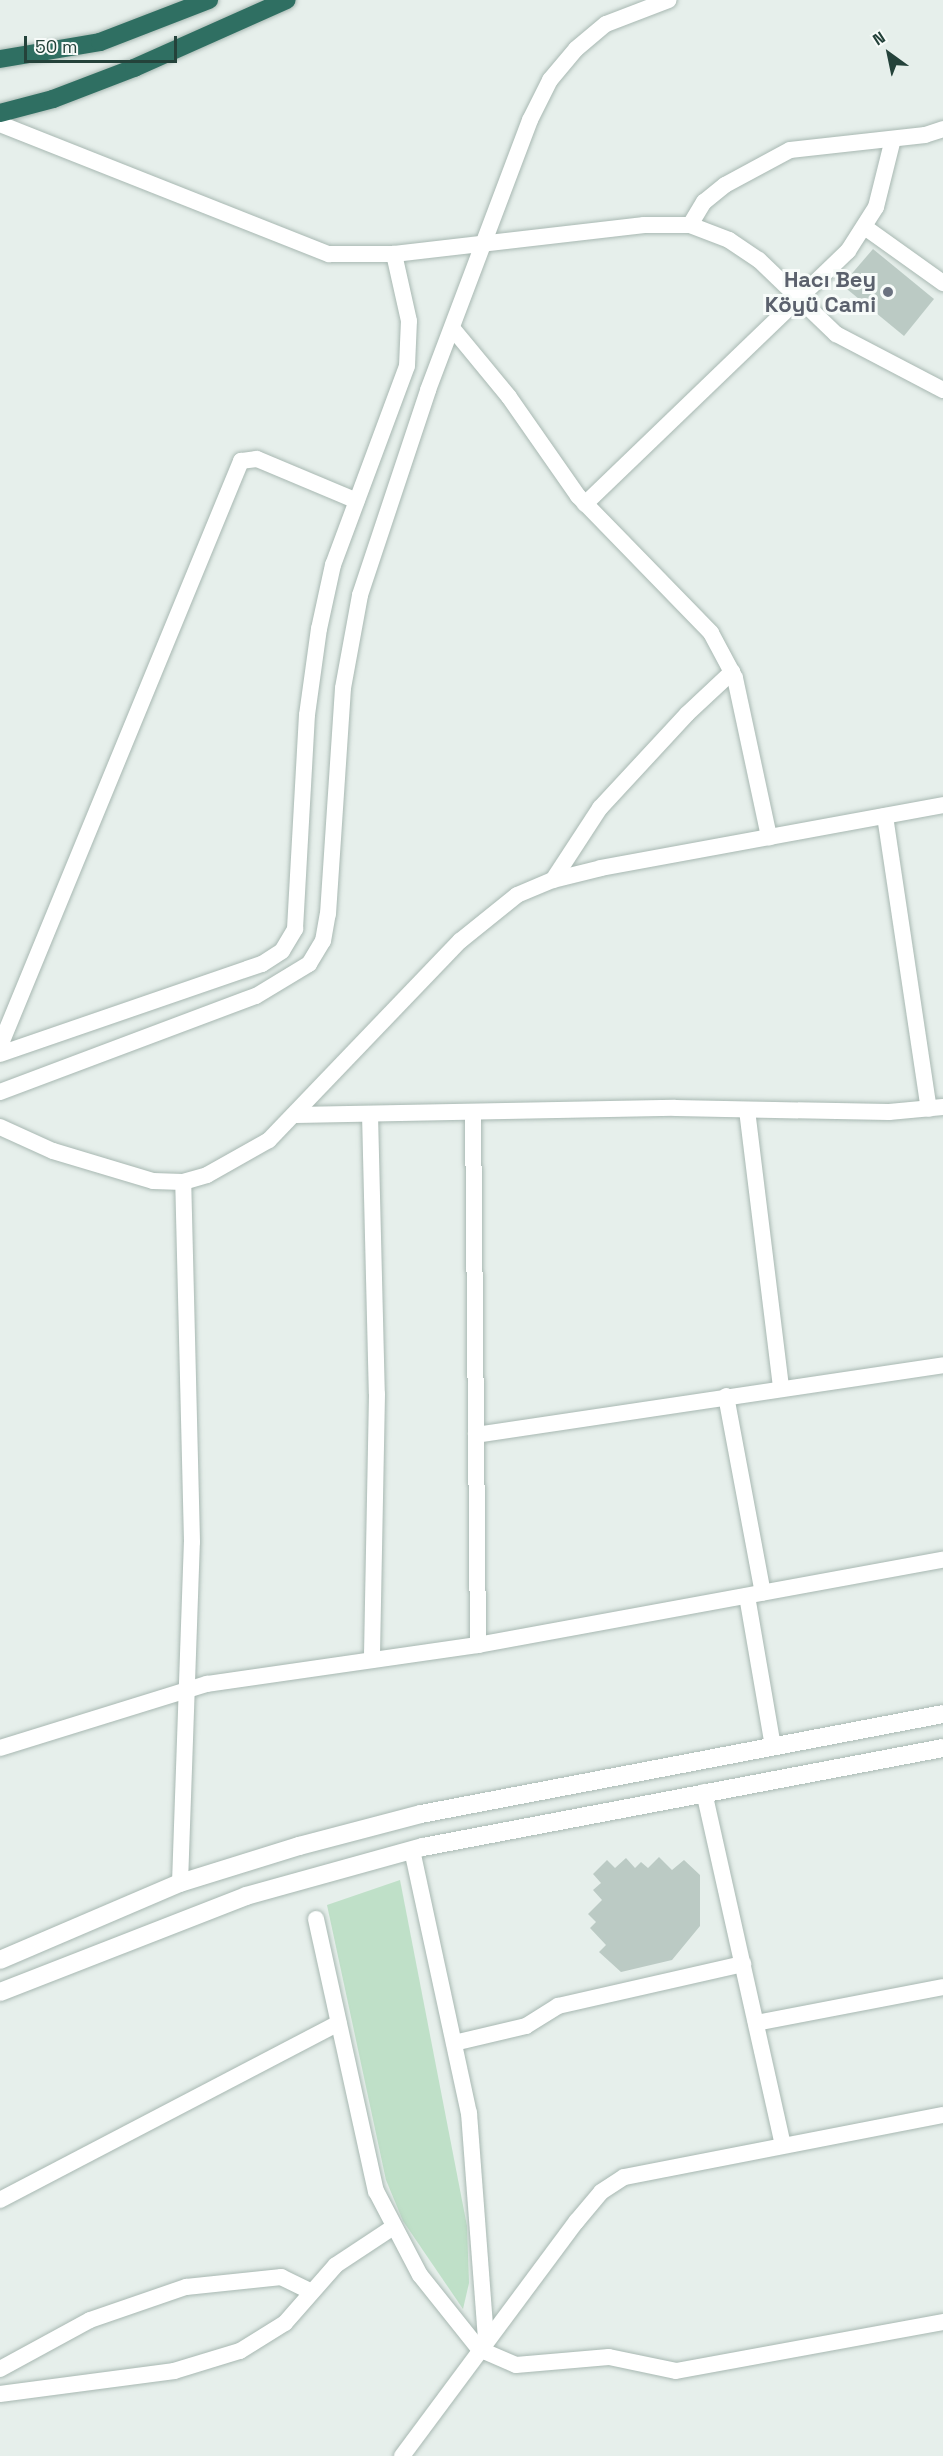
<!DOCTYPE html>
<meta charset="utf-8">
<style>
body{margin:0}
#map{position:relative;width:943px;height:2456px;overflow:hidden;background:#e6efeb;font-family:"Space Grotesk",sans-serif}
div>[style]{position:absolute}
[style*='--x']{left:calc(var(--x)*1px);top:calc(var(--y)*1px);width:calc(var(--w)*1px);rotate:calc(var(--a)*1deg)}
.green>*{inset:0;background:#bfe0c8}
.building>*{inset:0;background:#bbcac4}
.roads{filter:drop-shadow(0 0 2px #a8b8b2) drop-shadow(0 0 2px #a8b8b2)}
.street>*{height:16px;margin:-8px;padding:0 8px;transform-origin:8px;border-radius:8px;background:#fff}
.secondary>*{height:18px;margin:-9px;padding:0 9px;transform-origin:9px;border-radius:9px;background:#fff}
.highway>*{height:18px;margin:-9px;padding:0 9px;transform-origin:9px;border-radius:9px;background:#2f6f62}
.dots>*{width:16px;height:16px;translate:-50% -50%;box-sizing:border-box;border:3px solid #f7fbf9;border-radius:50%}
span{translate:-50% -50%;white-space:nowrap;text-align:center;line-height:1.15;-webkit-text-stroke:6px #f7fbf9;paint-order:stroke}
.worship-label{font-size:22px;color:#5b616d;font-weight:700}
.right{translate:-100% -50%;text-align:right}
.north{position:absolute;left:859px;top:24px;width:60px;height:60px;-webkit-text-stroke:4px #f7fbf9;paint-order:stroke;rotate:327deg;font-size:16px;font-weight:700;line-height:24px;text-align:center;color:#24423a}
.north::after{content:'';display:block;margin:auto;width:21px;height:27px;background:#24423a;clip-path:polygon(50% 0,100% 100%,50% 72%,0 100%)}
.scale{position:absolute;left:24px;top:36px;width:153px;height:27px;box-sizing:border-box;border:3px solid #24423a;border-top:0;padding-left:8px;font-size:18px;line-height:21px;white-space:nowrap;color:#24423a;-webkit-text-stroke:4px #f7fbf9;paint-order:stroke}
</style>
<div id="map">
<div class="green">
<i style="clip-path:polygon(400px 1880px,467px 2226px,469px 2283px,463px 2309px,403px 2221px,386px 2180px,327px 1905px)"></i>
</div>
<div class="building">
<i style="clip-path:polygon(873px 249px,934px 299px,904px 336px,842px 285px)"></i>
<i style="clip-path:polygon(659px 1857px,672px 1870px,684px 1860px,700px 1875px,700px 1926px,672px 1960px,621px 1972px,599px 1952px,606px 1945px,590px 1928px,596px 1922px,588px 1914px,602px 1900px,593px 1890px,601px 1883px,593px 1874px,607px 1860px,615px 1868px,626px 1858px,635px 1868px,641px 1862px,648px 1868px)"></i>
</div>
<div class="roads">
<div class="street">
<i style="--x:0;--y:124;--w:354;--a:21.6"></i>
<i style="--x:329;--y:254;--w:65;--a:0"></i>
<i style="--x:394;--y:254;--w:252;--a:-6.6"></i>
<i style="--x:644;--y:225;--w:46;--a:0"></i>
<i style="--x:690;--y:225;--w:42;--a:21"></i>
<i style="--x:729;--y:240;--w:36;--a:34"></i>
<i style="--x:759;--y:260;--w:107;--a:43.9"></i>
<i style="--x:836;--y:334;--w:121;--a:27.6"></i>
<i style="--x:690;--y:225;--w:27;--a:-59"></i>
<i style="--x:704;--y:202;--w:27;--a:-39"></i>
<i style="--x:725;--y:185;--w:74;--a:-28.3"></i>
<i style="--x:790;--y:150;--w:136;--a:-6.3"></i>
<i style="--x:925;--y:135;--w:19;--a:-18"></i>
<i style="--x:866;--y:228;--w:95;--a:35.5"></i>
<i style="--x:453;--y:329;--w:88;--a:50.5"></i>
<i style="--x:509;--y:397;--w:121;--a:55.1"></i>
<i style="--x:578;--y:496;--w:191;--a:45.8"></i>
<i style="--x:711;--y:633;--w:51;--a:61.9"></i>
<i style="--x:735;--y:678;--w:163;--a:77.9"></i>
<i style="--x:585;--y:504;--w:365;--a:-43.9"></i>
<i style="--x:848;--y:251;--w:52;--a:-57.5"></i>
<i style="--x:876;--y:207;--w:70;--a:-76"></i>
<i style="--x:885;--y:816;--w:296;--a:81.5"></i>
<i style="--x:553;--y:880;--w:86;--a:-56.9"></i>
<i style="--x:600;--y:808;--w:128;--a:-47.2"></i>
<i style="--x:687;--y:714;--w:62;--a:-43"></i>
<i style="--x:0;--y:1046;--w:633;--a:-67.61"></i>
<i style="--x:241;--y:461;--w:16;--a:-7"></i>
<i style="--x:257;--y:459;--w:108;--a:22.8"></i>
<i style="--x:0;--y:1054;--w:277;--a:-19"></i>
<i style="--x:262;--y:964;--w:24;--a:-33"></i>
<i style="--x:282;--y:951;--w:26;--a:-59"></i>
<i style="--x:295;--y:929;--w:214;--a:-86.8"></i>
<i style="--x:307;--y:715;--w:87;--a:-82.1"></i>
<i style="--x:319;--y:629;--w:66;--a:-77.7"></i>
<i style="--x:333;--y:565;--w:212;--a:-69.6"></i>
<i style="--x:407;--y:366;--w:45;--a:-87.5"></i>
<i style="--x:409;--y:321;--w:69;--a:-102.6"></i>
<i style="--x:0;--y:1092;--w:273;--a:-20.6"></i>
<i style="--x:256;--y:996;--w:62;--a:-31.1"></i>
<i style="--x:309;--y:964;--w:27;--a:-59"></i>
<i style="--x:323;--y:941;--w:27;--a:-80"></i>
<i style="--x:328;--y:914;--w:226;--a:-86.2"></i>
<i style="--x:343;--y:688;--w:95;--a:-79.6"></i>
<i style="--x:360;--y:595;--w:216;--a:-71.6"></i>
<i style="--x:428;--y:390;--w:289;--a:-69.3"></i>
<i style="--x:530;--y:120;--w:45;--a:-63.4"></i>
<i style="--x:550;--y:80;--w:40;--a:-50"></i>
<i style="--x:576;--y:49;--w:39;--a:-40"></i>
<i style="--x:606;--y:24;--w:67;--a:-20.9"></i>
<i style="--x:747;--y:1110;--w:280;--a:83"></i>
<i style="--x:473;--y:1112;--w:533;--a:89.46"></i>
<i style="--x:370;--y:1114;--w:280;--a:88.6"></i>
<i style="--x:377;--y:1394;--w:266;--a:91.1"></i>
<i style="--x:296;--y:1115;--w:379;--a:-1.1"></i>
<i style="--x:675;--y:1108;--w:214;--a:1.1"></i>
<i style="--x:889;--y:1112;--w:54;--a:-5.3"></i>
<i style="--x:0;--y:1127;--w:58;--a:24.4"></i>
<i style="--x:53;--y:1151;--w:104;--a:16.7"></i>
<i style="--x:153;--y:1181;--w:30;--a:2"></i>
<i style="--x:183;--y:1182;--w:25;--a:-16"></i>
<i style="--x:207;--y:1175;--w:71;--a:-29.4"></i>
<i style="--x:269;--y:1140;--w:276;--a:-46.2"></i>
<i style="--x:460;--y:941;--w:73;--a:-38.9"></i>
<i style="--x:517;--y:895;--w:39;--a:-23"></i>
<i style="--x:553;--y:880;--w:49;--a:-14"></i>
<i style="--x:601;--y:868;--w:348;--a:-10.4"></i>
<i style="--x:726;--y:1396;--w:200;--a:79.4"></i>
<i style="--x:476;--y:1435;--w:472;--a:-8.5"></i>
<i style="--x:747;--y:1596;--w:153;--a:80.2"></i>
<i style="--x:0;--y:1748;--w:217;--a:-17.2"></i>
<i style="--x:207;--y:1684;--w:274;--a:-8.2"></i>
<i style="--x:478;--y:1645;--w:473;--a:-10.4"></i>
<i style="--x:704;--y:1792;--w:361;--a:77.4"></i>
<i style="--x:412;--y:1850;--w:269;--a:77.8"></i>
<i style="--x:469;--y:2113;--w:228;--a:85.7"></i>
<i style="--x:180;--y:1883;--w:341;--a:-88"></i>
<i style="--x:192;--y:1542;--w:360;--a:-91.4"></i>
<i style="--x:316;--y:1919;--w:279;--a:77.6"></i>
<i style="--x:376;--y:2191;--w:95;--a:62.4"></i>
<i style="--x:420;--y:2275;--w:95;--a:51.4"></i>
<i style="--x:479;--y:2349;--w:40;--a:23.4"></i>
<i style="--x:516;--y:2365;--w:93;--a:-4.9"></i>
<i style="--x:609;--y:2357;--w:68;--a:11.8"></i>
<i style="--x:676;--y:2371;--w:271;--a:-10.4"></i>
<i style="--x:756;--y:2023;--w:190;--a:-10.9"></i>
<i style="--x:454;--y:2043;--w:74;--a:-13.3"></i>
<i style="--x:526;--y:2026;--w:38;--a:-32"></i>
<i style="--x:558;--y:2006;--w:190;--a:-12.8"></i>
<i style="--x:0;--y:2200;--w:382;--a:-27.6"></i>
<i style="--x:0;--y:2369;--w:102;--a:-28.6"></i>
<i style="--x:90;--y:2320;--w:102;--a:-19"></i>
<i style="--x:186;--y:2287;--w:96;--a:-6"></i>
<i style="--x:281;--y:2277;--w:32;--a:26"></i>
<i style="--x:0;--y:2394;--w:176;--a:-7.5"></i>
<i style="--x:174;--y:2371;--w:69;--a:-16.9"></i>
<i style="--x:240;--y:2351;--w:53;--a:-31.9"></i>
<i style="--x:285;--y:2323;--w:77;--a:-48.7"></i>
<i style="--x:336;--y:2265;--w:67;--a:-33.5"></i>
<i style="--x:402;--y:2456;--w:292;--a:-53.4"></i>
<i style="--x:576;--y:2222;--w:39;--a:-50"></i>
<i style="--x:601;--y:2192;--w:27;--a:-33"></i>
<i style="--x:624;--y:2177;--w:325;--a:-11"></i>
</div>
<div class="secondary">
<i style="--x:0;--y:1960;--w:196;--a:-23.2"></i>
<i style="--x:180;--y:1883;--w:125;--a:-17.3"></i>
<i style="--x:299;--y:1846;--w:126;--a:-14.7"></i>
<i style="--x:421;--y:1814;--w:531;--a:-10.84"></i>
<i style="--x:0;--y:1992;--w:264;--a:-21.3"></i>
<i style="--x:246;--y:1896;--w:184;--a:-15.5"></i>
<i style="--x:423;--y:1847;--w:529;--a:-10.78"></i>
</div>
<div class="highway">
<i style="--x:0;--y:59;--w:101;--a:-9.6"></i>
<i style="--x:100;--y:42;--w:117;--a:-21.1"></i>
<i style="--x:0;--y:113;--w:55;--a:-14.8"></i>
<i style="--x:53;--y:99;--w:87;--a:-20.9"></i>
<i style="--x:134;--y:68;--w:167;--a:-24"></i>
</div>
</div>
<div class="dots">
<i style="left:888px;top:292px;background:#6b7280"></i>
</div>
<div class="worship-label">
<span class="right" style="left:876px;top:292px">Hacı Bey<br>Köyü Cami</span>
</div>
<div class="north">N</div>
<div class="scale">50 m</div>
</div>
